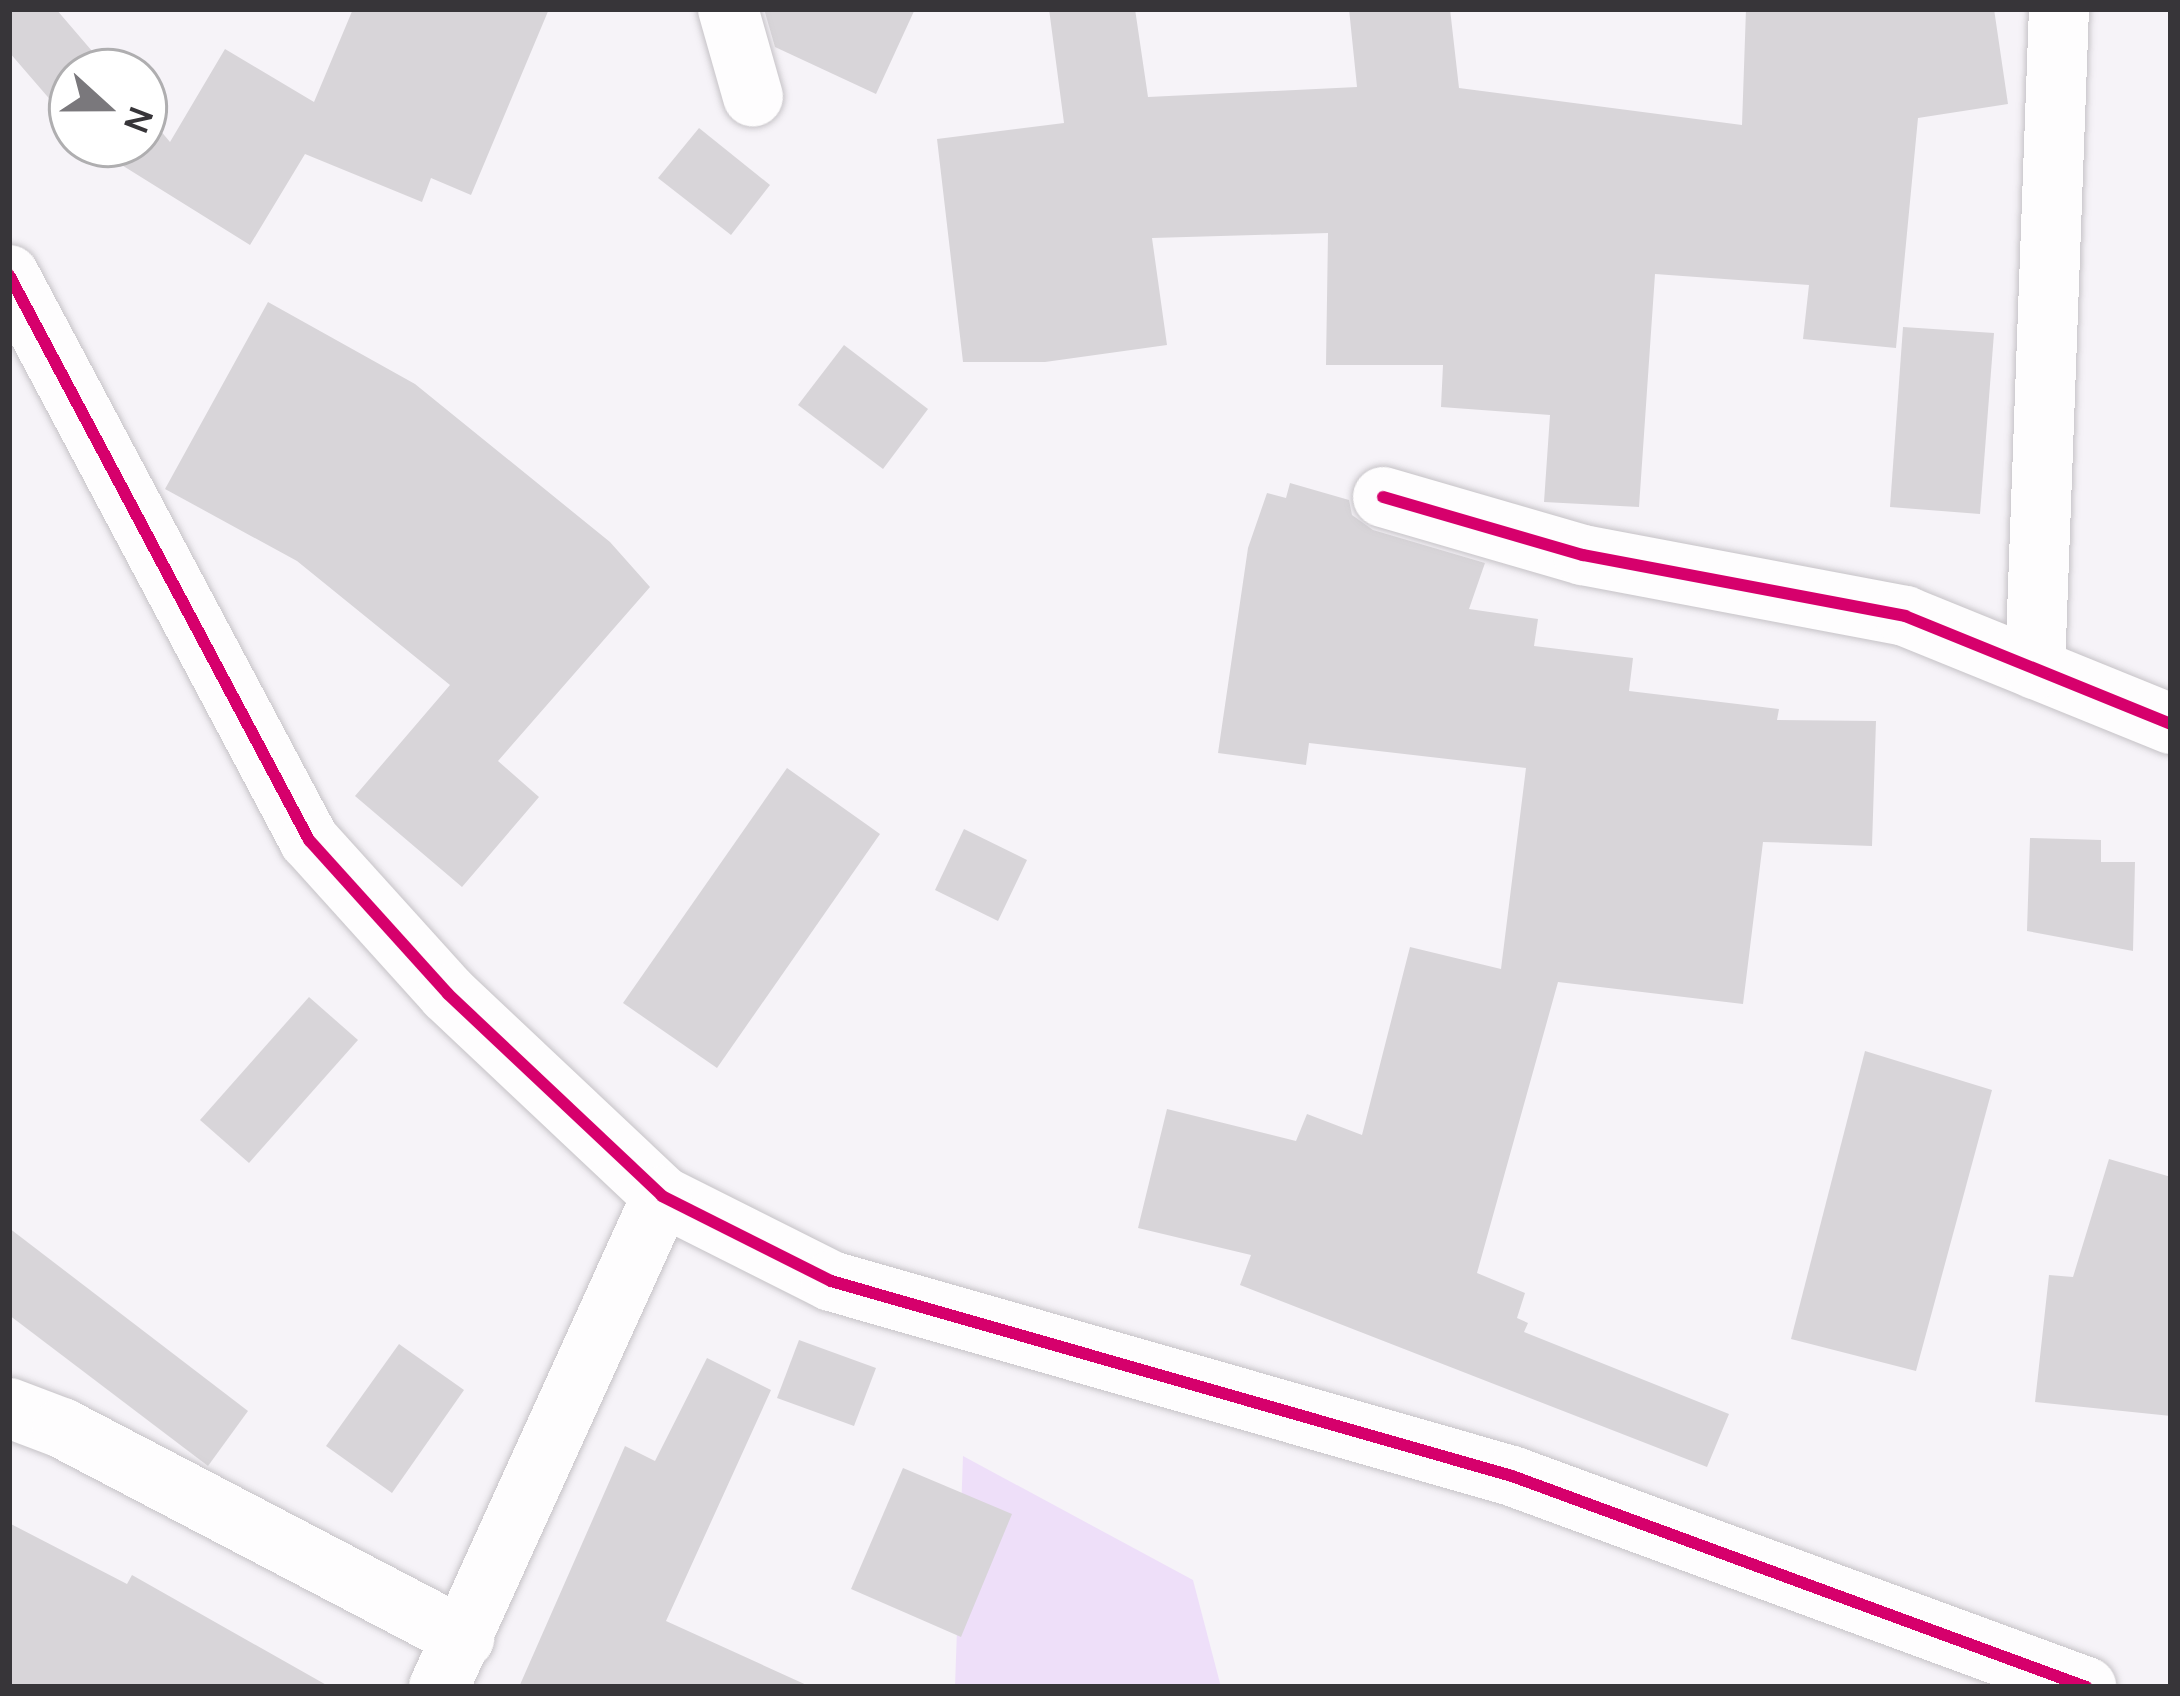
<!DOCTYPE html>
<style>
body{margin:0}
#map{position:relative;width:2180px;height:1696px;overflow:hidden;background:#f6f3f8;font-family:Manrope,sans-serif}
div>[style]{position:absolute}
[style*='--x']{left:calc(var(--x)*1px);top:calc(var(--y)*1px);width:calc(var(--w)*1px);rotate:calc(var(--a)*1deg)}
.green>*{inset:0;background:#eedff9}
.building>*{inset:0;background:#d8d5d9}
.roads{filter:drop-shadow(0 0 3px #c6c3c7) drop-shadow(0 0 3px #c6c3c7)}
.minor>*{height:60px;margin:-30px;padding:0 30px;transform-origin:30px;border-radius:30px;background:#fefdfe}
.cycleway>*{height:12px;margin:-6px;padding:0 6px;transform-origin:6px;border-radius:6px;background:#d6006c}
span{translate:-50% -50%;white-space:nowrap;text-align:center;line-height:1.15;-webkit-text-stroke:12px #fff;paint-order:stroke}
.frame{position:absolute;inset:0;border:12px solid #373539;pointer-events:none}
.north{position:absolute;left:48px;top:48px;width:120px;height:120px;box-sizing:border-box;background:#fff;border:3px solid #afaeb0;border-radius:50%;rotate:111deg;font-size:33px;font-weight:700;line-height:48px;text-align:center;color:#373539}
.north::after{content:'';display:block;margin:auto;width:42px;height:54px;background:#7a787c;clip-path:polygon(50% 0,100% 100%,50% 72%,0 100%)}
</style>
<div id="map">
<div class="green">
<i style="clip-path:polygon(963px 1456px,1193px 1580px,1221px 1687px,955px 1687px)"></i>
</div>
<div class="building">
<i style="clip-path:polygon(9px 9px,56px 9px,110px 72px,72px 72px,72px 125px,9px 52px)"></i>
<i style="clip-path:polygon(353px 9px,549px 9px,471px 195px,431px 178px,422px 202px,305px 154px,250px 245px,88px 144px,144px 144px,144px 111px,170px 142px,225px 49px,314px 102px)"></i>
<i style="clip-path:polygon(764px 9px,915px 9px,876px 94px,775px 47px)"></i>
<i style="clip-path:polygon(1049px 9px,1135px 9px,1148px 97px,1357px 87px,1349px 9px,1450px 9px,1459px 88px,1742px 125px,1746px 9px,1994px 9px,2008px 104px,1918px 118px,1896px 348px,1803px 339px,1809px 285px,1655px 274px,1639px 507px,1544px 502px,1550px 415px,1441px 407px,1443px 365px,1326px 365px,1328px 233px,1152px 238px,1167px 345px,1045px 362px,963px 362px,937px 139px,1064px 123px)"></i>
<i style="clip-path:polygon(699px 128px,770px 185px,731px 235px,658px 178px)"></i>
<i style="clip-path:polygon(268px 302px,415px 384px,610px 542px,650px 587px,498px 761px,539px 797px,462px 887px,355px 796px,450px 685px,297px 561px,165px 489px)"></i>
<i style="clip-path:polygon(1903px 327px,1994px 333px,1980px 514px,1890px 507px)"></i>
<i style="clip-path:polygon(844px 345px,928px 409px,883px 469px,798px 405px)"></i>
<i style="clip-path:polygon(1290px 483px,1349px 500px,1352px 515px,1373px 530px,1485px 563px,1469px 609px,1538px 619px,1534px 646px,1633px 658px,1629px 691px,1779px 709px,1777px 720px,1876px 721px,1872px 846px,1763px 842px,1743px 1004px,1558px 982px,1477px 1273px,1525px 1293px,1517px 1318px,1528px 1323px,1524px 1332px,1729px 1414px,1707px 1467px,1240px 1285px,1251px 1255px,1138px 1228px,1167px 1109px,1296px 1141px,1307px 1114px,1362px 1135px,1410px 947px,1501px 969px,1526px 768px,1309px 743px,1306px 765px,1218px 753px,1248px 548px,1267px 493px,1286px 498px)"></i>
<i style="clip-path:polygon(787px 768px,880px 834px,717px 1068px,623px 1003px)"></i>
<i style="clip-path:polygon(964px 829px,1027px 860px,998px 921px,935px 890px)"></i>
<i style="clip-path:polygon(2030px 838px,2101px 840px,2101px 862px,2135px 862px,2133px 951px,2027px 931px)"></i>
<i style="clip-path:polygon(309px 997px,358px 1040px,249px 1163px,200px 1120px)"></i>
<i style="clip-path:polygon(1865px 1051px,1992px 1090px,1916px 1371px,1791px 1339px)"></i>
<i style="clip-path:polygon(2109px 1159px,2171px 1177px,2171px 1416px,2035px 1402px,2049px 1275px,2073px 1277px)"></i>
<i style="clip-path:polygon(9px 1228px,248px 1411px,208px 1466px,9px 1315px)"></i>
<i style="clip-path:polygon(799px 1340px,876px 1368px,854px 1426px,777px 1398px)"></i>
<i style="clip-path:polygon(399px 1344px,464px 1390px,392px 1493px,326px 1446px)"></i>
<i style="clip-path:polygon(707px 1358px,771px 1390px,666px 1621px,811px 1687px,519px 1687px,625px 1446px,655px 1461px)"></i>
<i style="clip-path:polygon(903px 1468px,1012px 1514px,961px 1637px,851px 1589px)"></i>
<i style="clip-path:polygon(9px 1523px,127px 1584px,132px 1575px,330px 1687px,9px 1687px)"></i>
</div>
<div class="roads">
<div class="minor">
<i style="--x:728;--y:9;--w:91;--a:74.1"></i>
<i style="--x:9;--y:275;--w:640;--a:62.03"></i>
<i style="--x:309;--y:840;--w:207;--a:47.9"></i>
<i style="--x:448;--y:994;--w:294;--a:43.3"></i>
<i style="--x:662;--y:1196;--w:189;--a:26.7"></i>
<i style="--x:831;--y:1281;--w:708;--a:15.98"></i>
<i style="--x:1512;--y:1476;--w:612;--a:20.18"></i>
<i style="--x:1383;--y:497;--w:208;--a:16.2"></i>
<i style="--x:1583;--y:555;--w:328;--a:10.7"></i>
<i style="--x:1905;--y:616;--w:287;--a:22.1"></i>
<i style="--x:2035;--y:669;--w:660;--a:-87.92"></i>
<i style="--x:9;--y:1408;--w:57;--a:20.7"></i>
<i style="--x:62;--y:1428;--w:454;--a:27.6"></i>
<i style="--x:439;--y:1687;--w:539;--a:-65.57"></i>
</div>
</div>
<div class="cycleway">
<i style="--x:9;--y:275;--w:640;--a:62.03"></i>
<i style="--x:309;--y:840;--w:207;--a:47.9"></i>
<i style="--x:448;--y:994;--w:294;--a:43.3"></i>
<i style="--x:662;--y:1196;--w:189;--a:26.7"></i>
<i style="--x:831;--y:1281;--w:708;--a:15.98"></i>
<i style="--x:1512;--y:1476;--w:612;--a:20.18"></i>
<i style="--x:1383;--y:497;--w:208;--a:16.2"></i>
<i style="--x:1583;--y:555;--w:328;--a:10.7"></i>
<i style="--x:1905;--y:616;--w:287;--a:22.1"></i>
</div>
<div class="frame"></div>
<div class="north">N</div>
</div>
